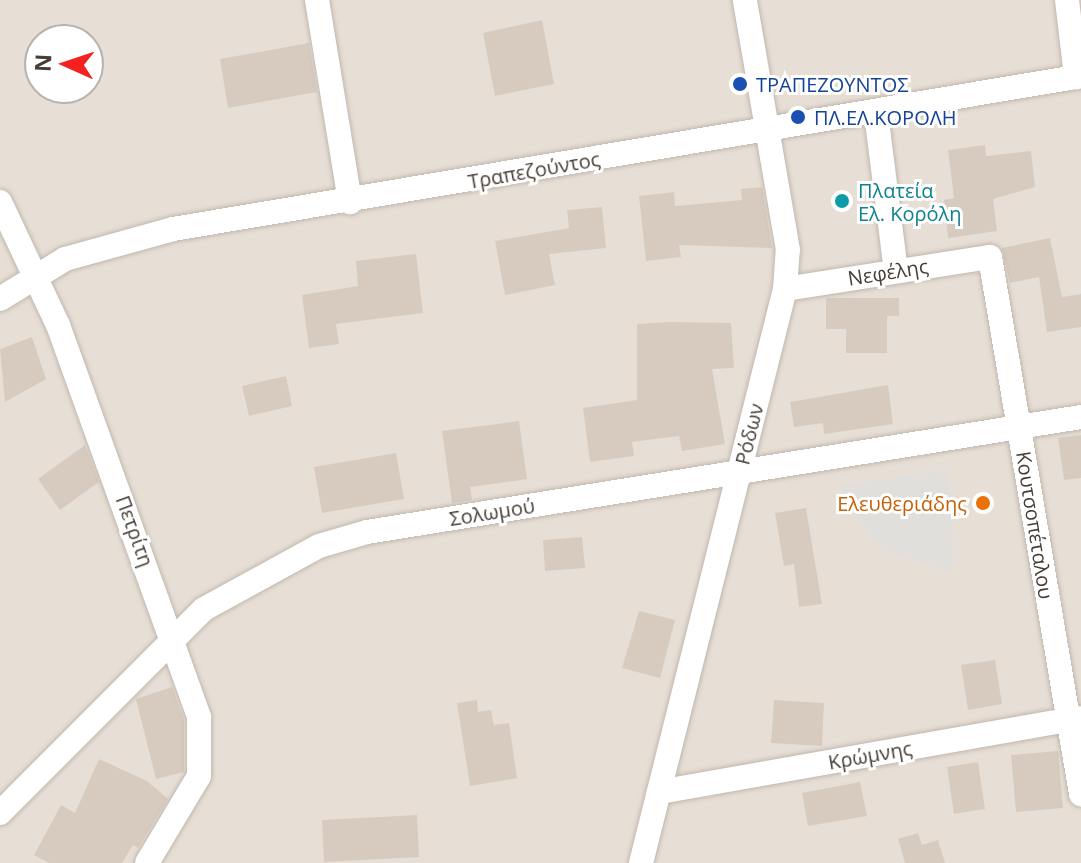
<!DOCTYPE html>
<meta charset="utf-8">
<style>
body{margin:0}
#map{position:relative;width:1081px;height:863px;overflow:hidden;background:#f3eee8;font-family:"Open Sans",sans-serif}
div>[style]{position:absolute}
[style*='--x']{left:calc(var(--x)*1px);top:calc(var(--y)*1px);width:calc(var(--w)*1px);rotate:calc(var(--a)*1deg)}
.residential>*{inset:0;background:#e7dfd6}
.parking>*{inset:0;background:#e1dfdc}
.building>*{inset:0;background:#d7cbc0}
.roads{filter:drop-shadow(0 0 2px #c1b7ad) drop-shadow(0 0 2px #c1b7ad)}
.street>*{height:24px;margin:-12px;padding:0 12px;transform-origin:12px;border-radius:12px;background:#fff}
.dots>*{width:22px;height:22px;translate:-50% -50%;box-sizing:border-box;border:4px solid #fff;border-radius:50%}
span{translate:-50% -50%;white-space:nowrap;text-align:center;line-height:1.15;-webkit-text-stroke:6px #fff;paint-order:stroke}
.transit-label{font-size:20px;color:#164399}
.left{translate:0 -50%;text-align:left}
.street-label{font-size:20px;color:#463e37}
.culture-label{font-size:20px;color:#0d838f}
.food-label{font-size:20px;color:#c56008}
.right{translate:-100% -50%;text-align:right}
.north{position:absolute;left:24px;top:24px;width:80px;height:80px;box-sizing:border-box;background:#fff;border:2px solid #b5b2af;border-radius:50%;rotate:273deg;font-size:22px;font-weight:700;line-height:32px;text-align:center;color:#463e37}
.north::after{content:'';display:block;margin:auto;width:28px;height:36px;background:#f3211f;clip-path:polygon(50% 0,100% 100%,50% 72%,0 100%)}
</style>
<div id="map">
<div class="residential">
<i style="clip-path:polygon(evenodd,0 0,1081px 0,1081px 863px,0 863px,0 0,40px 40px,88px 40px,88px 88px,40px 88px,40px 40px)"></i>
</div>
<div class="parking">
<i style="clip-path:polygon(948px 469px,955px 573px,875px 548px,838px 486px)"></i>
</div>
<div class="building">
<i style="clip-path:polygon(542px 20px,554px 84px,495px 96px,483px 33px)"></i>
<i style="clip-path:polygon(309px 43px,317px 92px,228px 108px,220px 59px)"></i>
<i style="clip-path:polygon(985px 145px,986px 156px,1031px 151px,1035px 187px,993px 199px,997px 231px,948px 238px,944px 200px,954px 198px,948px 150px)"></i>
<i style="clip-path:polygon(762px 187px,772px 248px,679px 245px,681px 257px,646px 261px,639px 196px,674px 192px,675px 206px,742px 200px,741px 189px)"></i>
<i style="clip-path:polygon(602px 207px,606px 248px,549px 254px,555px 285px,505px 295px,495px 241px,569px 228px,567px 210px)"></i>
<i style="clip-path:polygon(1050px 238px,1062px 297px,1081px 294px,1081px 327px,1047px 332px,1039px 277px,1010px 283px,1002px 248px)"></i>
<i style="clip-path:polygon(416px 254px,423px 313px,336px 324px,339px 344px,309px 348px,302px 295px,358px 286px,356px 261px)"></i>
<i style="clip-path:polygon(826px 298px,899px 298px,899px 316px,887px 316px,887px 353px,846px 353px,846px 329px,826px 329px)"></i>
<i style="clip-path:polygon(669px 322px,731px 323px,734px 368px,712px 369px,725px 444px,682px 451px,679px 436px,632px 442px,634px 456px,590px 462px,583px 408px,637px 400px,637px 324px)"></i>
<i style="clip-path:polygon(32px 337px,46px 379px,5px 402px,0 349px)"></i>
<i style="clip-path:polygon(286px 376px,292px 406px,249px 416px,242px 386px)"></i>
<i style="clip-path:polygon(888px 385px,893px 424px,824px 434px,823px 423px,794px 427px,790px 402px)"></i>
<i style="clip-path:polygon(519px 421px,527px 479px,470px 487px,472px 500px,452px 503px,442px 431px)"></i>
<i style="clip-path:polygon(1081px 435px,1081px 478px,1064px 480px,1058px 438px)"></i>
<i style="clip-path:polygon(85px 445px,99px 482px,60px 510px,38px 479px)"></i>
<i style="clip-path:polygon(396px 453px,404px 499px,322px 513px,314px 467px)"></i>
<i style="clip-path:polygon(806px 508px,822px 604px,799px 607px,794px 564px,784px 566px,775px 513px)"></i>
<i style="clip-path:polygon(582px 537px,585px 568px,545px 571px,543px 540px)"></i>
<i style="clip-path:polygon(639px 611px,675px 620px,660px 678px,622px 668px)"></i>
<i style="clip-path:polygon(995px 660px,1002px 704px,968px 710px,961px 665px)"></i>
<i style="clip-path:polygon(172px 687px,184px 720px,184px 772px,156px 779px,136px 699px)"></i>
<i style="clip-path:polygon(477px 700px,478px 712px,491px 710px,494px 725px,509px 723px,517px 778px,470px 786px,457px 703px)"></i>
<i style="clip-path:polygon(774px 700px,824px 703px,822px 746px,771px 743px)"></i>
<i style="clip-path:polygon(1058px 751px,1063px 808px,1016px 812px,1011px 755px)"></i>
<i style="clip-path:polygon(99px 759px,147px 781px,168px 799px,138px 848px,133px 845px,122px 863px,49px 863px,34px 855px,61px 805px,75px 813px)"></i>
<i style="clip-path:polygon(978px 762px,985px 809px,954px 814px,947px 767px)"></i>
<i style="clip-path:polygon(860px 782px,867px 816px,808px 826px,802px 793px)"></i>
<i style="clip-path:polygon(417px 815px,419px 857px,324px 862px,322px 820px)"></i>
<i style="clip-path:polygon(918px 833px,922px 845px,938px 840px,945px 863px,905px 863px,898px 839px)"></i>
</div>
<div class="roads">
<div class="street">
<i style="--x:317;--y:0;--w:205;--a:80.7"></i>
<i style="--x:1067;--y:0;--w:78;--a:83.3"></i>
<i style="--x:876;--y:113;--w:159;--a:82.8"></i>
<i style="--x:0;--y:202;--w:136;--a:64.8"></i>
<i style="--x:58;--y:325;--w:417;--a:70.2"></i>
<i style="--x:199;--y:717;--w:59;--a:90"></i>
<i style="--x:199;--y:776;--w:101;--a:120.9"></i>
<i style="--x:785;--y:289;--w:207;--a:-8.9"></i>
<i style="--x:990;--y:257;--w:545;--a:80.38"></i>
<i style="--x:0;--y:299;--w:76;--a:-31.6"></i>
<i style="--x:65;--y:259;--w:112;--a:-15.5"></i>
<i style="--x:173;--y:229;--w:921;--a:-9.56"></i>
<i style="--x:659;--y:792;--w:426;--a:-10"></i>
<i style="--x:0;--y:813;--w:288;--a:-45"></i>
<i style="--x:204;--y:609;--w:131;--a:-28.7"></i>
<i style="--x:319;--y:546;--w:50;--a:-16.3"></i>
<i style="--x:367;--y:532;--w:723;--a:-9.15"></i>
<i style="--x:641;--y:863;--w:592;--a:-75.92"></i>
<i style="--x:785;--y:289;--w:39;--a:-86"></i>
<i style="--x:788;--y:250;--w:254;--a:-99.8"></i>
</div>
</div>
<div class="dots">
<i style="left:740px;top:84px;background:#1a4fb4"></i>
<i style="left:798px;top:117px;background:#1a4fb4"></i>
<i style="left:842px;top:201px;background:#0f9aa8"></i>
<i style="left:983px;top:503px;background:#e8710a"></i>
</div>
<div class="transit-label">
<span class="left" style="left:756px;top:84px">ΤΡΑΠΕΖΟΥΝΤΟΣ</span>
<span class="left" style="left:814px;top:117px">ΠΛ.ΕΛ.ΚΟΡΟΛΗ</span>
</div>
<div class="street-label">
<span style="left:534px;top:170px;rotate:-10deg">Τραπεζούντος</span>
<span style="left:888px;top:272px;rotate:-9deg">Νεφέλης</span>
<span style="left:749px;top:434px;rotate:-76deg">Ρόδων</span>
<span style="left:492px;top:512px;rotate:-9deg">Σολωμού</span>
<span style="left:1035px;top:525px;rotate:81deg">Κουτσοπέταλου</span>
<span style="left:135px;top:531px;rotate:70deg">Πετρίτη</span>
<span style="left:870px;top:755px;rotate:-10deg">Κρώμνης</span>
</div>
<div class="culture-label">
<span class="left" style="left:858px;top:202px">Πλατεία<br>Ελ. Κορόλη</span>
</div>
<div class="food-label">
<span class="right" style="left:967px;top:503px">Ελευθεριάδης</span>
</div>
<div class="north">N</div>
</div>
